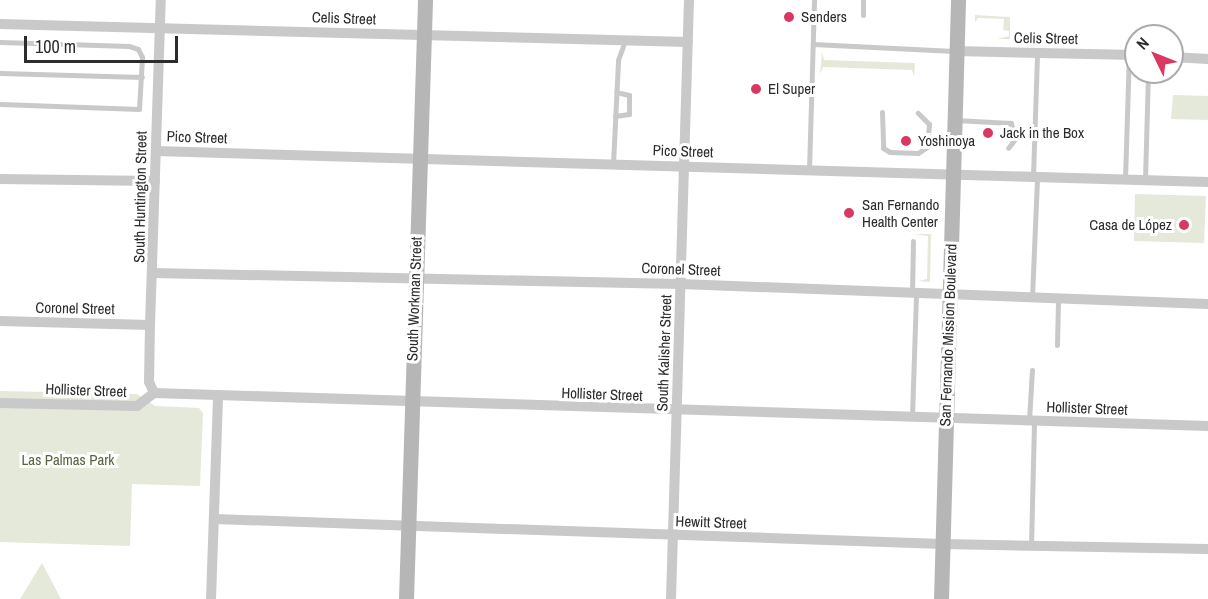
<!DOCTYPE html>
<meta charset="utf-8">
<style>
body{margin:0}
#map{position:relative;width:1208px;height:599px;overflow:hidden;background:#fff;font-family:"Archivo Narrow",sans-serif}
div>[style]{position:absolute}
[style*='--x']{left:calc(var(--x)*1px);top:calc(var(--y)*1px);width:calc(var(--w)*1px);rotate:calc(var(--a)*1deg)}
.green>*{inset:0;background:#e5e9da}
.service>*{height:5px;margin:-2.5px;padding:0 2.5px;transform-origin:2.5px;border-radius:2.5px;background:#c9c9c9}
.minor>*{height:10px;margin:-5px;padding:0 5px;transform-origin:5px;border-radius:5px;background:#c9c9c9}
.secondary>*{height:15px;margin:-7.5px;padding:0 7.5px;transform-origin:7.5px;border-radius:7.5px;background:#b6b6b6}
.dots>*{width:16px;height:16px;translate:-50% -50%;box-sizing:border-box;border:3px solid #fff;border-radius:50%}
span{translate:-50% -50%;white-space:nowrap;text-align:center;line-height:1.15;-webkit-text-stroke:6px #fff;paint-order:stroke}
.poi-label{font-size:15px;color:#2c2c2c}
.left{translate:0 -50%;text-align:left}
.right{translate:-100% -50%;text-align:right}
.street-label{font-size:15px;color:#2c2c2c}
.park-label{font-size:15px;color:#57643d}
.north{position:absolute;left:1124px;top:24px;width:60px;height:60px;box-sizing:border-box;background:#fff;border:2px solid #ababab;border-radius:50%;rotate:313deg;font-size:16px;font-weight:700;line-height:24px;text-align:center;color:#2c2c2c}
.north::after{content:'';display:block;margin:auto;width:21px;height:27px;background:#d93862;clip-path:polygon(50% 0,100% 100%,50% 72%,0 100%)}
.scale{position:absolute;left:24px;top:36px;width:154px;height:27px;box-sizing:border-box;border:3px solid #2c2c2c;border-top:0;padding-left:8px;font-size:18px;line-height:21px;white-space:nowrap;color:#2c2c2c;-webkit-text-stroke:4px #fff;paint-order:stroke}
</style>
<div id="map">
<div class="green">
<i style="clip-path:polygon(975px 15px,1010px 17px,1010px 39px,997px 39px,1009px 36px,1009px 31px,1003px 30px,1004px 19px,978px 18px,975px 22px)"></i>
<i style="clip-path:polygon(822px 52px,824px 60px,915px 63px,914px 77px,912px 70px,823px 67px,820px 74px)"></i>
<i style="clip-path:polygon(1173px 95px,1208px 96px,1208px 120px,1171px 119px)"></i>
<i style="clip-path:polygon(1135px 194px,1206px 196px,1204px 243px,1134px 241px)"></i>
<i style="clip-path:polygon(912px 234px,931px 234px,930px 282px,918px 281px,927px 279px,928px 236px)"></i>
<i style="clip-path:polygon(0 391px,137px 394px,155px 406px,199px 408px,203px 413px,200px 486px,132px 484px,130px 546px,0 542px)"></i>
<i style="clip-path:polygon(42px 563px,61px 599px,20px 599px)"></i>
</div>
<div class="service">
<i style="--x:863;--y:15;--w:15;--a:-90"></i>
<i style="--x:0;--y:42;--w:129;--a:1.8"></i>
<i style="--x:129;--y:46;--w:9;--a:18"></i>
<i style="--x:138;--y:49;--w:9;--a:63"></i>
<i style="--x:142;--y:57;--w:52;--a:93.3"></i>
<i style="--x:139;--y:109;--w:139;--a:-177.9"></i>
<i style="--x:813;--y:44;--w:141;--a:2.8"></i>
<i style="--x:0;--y:73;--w:142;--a:1.6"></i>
<i style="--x:882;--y:112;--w:36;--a:88"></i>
<i style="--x:883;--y:148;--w:8;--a:30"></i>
<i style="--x:890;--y:152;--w:28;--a:2"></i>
<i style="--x:918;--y:153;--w:11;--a:-34"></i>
<i style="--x:927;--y:147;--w:23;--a:-85"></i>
<i style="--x:929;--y:124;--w:16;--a:-135"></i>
<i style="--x:615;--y:116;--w:14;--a:-8"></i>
<i style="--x:629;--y:114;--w:19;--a:-90"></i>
<i style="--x:629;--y:95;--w:13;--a:-167"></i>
<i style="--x:955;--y:120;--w:56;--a:3.1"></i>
<i style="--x:1011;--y:123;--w:16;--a:76"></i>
<i style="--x:1015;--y:139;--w:11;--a:128"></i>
<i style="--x:613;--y:164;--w:104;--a:-87.2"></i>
<i style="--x:618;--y:60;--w:20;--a:-70"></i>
<i style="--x:809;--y:170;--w:170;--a:-88.3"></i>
<i style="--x:1033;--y:176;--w:123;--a:-88.1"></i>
<i style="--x:1125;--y:179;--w:124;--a:-88.2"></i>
<i style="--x:1145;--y:180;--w:108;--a:-88.4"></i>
<i style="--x:912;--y:293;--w:52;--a:-88.9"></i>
<i style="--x:1032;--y:298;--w:121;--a:-87.6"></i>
<i style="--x:1057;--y:345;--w:45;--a:-88.7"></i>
<i style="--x:912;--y:416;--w:121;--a:-88.1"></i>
<i style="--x:1029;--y:420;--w:50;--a:-86.6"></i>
<i style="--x:1031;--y:546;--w:125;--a:-88.6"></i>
</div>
<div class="minor">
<i style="--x:0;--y:24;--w:688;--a:1.5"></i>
<i style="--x:955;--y:51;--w:181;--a:1.3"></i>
<i style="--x:1172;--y:57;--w:36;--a:3"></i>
<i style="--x:156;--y:151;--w:1052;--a:1.69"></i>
<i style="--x:0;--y:179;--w:155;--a:0.7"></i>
<i style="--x:153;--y:273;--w:528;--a:1.19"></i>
<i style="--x:681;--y:284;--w:527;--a:2.17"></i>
<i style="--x:0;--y:321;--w:150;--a:1.5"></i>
<i style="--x:154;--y:393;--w:1055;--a:1.79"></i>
<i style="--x:154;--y:393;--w:12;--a:-114"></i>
<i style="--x:149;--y:382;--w:57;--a:-89"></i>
<i style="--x:150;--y:325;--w:325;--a:-88.1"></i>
<i style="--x:0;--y:403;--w:137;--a:1.3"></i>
<i style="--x:137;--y:406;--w:21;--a:-37"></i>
<i style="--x:214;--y:519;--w:729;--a:1.96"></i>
<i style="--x:943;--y:544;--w:265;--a:1.1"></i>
<i style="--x:211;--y:599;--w:202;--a:-88"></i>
<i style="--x:671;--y:599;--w:599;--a:-88.28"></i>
</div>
<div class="secondary">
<i style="--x:406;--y:599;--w:599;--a:-88.18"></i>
<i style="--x:941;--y:599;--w:599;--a:-88.37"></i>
</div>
<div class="dots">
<i style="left:789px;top:17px;background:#d93862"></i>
<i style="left:756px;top:89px;background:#d93862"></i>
<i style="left:988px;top:133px;background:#d93862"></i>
<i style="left:906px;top:141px;background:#d93862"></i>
<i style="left:849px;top:213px;background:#d93862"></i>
<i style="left:1184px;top:225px;background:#d93862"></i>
</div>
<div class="poi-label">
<span class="left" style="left:801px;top:17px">Senders</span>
<span class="left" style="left:768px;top:89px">El Super</span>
<span class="left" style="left:1000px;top:133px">Jack in the Box</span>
<span class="left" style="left:918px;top:141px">Yoshinoya</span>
<span class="left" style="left:862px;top:213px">San Fernando<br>Health Center</span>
<span class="right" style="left:1172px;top:225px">Casa de López</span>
</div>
<div class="street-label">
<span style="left:344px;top:18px;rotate:2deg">Celis Street</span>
<span style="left:1046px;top:38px;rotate:1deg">Celis Street</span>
<span style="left:197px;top:137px;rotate:2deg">Pico Street</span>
<span style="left:683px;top:151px;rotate:2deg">Pico Street</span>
<span style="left:140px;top:197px;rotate:-89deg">South Huntington Street</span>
<span style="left:681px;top:269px;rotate:2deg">Coronel Street</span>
<span style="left:414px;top:299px;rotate:-88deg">South Workman Street</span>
<span style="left:75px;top:308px;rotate:1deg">Coronel Street</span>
<span style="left:948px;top:335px;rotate:-88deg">San Fernando Mission Boulevard</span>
<span style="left:664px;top:353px;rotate:-88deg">South Kalisher Street</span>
<span style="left:86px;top:390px;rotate:2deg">Hollister Street</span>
<span style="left:602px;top:394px;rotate:2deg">Hollister Street</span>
<span style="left:1087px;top:408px;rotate:2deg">Hollister Street</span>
<span style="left:711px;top:522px;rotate:2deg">Hewitt Street</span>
</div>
<div class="park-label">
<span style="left:68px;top:460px">Las Palmas Park</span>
</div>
<div class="north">N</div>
<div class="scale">100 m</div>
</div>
